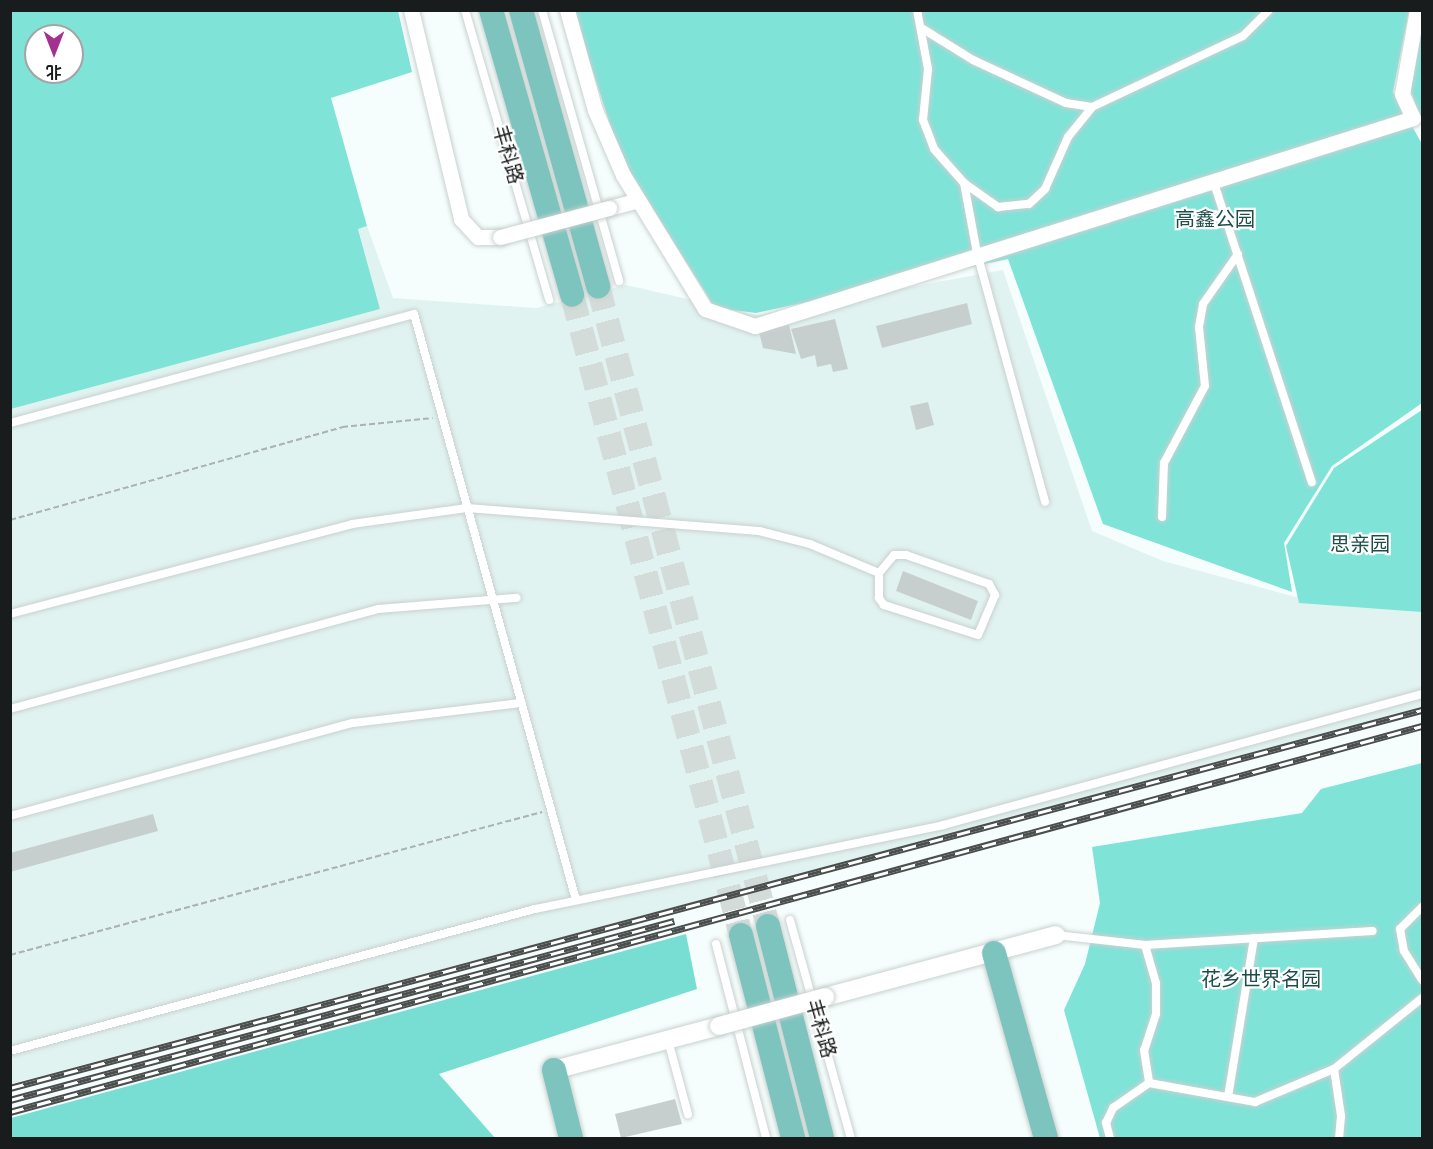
<!DOCTYPE html>
<meta charset="utf-8">
<style>
body{margin:0}
#map{position:relative;width:1433px;height:1149px;overflow:hidden;background:#f5fefc;font-family:"Sofia Sans Condensed","Noto Sans SC",sans-serif}
div>[style]{position:absolute}
[style*='--x']{left:calc(var(--x)*1px);top:calc(var(--y)*1px);width:calc(var(--w)*1px);rotate:calc(var(--a)*1deg)}
.built>*{inset:0;background:#e1f3f0}
.green>*{inset:0;background:#7fe3d8}
.forest>*{inset:0;background:#78ded3}
.building>*{inset:0;background:#c7cfce}
.primary-tunnel>*{height:24px;margin-top:-12px;transform-origin:0;background:repeating-linear-gradient(90deg,#d4dcda 0 24px,transparent 0 36px)}
.path>*{height:2px;margin-top:-1px;transform-origin:0;background:repeating-linear-gradient(90deg,#abb2b1 0 6px,transparent 0 9px)}
.roads{filter:drop-shadow(0 0 2px #c8d1cf) drop-shadow(0 0 2px #c8d1cf)}
.service>*{height:8px;margin:-4px;padding:0 4px;transform-origin:4px;border-radius:4px;background:#fff}
.minor>*{height:15px;margin:-7.5px;padding:0 7.5px;transform-origin:7.5px;border-radius:7.5px;background:#fff}
.tertiary>*{height:18px;margin:-9px;padding:0 9px;transform-origin:9px;border-radius:9px;background:#fff}
.primary>*{height:24px;margin:-12px;padding:0 12px;transform-origin:12px;border-radius:12px;background:#7dc4be}
.rail>*{height:7px;margin-top:-3.5px;transform-origin:0;background:repeating-linear-gradient(90deg,#fff 0 14px,#4a4e4d 0 28px);box-sizing:border-box;border-block:2px solid #4a4e4d}
.bridges{filter:drop-shadow(0 0 2px #c8d1cf) drop-shadow(0 0 2px #c8d1cf)}
.minor-bridge>*{height:15px;margin:-7.5px;padding:0 7.5px;transform-origin:7.5px;border-radius:7.5px;background:#fff}
.tertiary-bridge>*{height:18px;margin:-9px;padding:0 9px;transform-origin:9px;border-radius:9px;background:#fff}
span{translate:-50% -50%;white-space:nowrap;text-align:center;line-height:1.15;-webkit-text-stroke:4.5px #fff;paint-order:stroke}
.street-label{font-size:20px;color:#191c1c}
.park-label{font-size:20px;color:#1f4e49}
.frame{position:absolute;inset:0;border:12px solid #191c1c;pointer-events:none}
.north{position:absolute;left:24px;top:24px;width:60px;height:60px;box-sizing:border-box;background:#fff;border:2px solid #a3a4a4;border-radius:50%;rotate:180deg;font-size:16px;font-weight:700;line-height:24px;text-align:center;color:#191c1c}
.north::after{content:'';display:block;margin:auto;width:21px;height:27px;background:#a3318d;clip-path:polygon(50% 0,100% 100%,50% 72%,0 100%)}
</style>
<div id="map">
<div class="built">
<i style="clip-path:polygon(367px 226px,393px 298px,536px 308px,626px 285px,758px 315px,1003px 270px,1092px 531px,1163px 561px,1296px 597px,1422px 608px,1422px 708px,11px 1084px,11px 409px,380px 309px,358px 228px)"></i>
</div>
<div class="green">
<i style="clip-path:polygon(evenodd,11px 10px,398px 11px,412px 72px,331px 98px,367px 226px,358px 229px,380px 309px,11px 409px,11px 10px,36px 36px,72px 36px,72px 72px,36px 72px,36px 36px)"></i>
<i style="clip-path:polygon(573px 11px,1409px 11px,1393px 92px,1422px 144px,1422px 403px,1332px 466px,1284px 543px,1292px 592px,1103px 524px,1008px 259px,756px 313px,715px 308px,621px 158px)"></i>
<i style="clip-path:polygon(1422px 13px,1422px 125px,1411px 91px)"></i>
<i style="clip-path:polygon(1422px 410px,1422px 612px,1299px 603px,1286px 546px,1334px 468px)"></i>
<i style="clip-path:polygon(1422px 763px,1422px 1138px,1100px 1138px,1064px 1010px,1085px 964px,1100px 903px,1092px 847px,1302px 813px,1321px 789px)"></i>
</div>
<div class="forest">
<i style="clip-path:polygon(686px 934px,697px 989px,439px 1074px,495px 1138px,11px 1138px,11px 1118px)"></i>
</div>
<div class="building">
<i style="clip-path:polygon(967px 303px,972px 324px,882px 348px,876px 326px)"></i>
<i style="clip-path:polygon(835px 319px,848px 369px,833px 372px,831px 364px,817px 367px,815px 355px,801px 359px,791px 329px)"></i>
<i style="clip-path:polygon(789px 325px,796px 354px,763px 348px,759px 332px)"></i>
<i style="clip-path:polygon(928px 402px,934px 425px,916px 430px,910px 406px)"></i>
<i style="clip-path:polygon(903px 571px,978px 601px,971px 620px,896px 591px)"></i>
<i style="clip-path:polygon(153px 814px,158px 831px,10px 872px,10px 853px)"></i>
<i style="clip-path:polygon(675px 1099px,682px 1124px,621px 1138px,615px 1114px)"></i>
</div>
<div class="primary-tunnel">
<i style="--x:598;--y:286;--w:662;--a:75.12"></i>
<i style="--x:572;--y:295;--w:662;--a:75.21"></i>
</div>
<div class="path">
<i style="--x:10;--y:520;--w:345;--a:-15.6"></i>
<i style="--x:342;--y:427;--w:91;--a:-5.6"></i>
<i style="--x:10;--y:955;--w:551;--a:-15.05"></i>
</div>
<div class="roads">
<div class="service">
<i style="--x:465;--y:10;--w:302;--a:73.8"></i>
<i style="--x:542;--y:10;--w:282;--a:74.1"></i>
<i style="--x:917;--y:10;--w:60;--a:79.4"></i>
<i style="--x:928;--y:69;--w:51;--a:95.6"></i>
<i style="--x:923;--y:120;--w:31;--a:69"></i>
<i style="--x:934;--y:149;--w:45;--a:48.6"></i>
<i style="--x:964;--y:183;--w:42;--a:35.2"></i>
<i style="--x:998;--y:207;--w:31;--a:-6"></i>
<i style="--x:1029;--y:204;--w:22;--a:-43"></i>
<i style="--x:1045;--y:189;--w:57;--a:-66.1"></i>
<i style="--x:1068;--y:137;--w:38;--a:-51"></i>
<i style="--x:1092;--y:107;--w:167;--a:-25.2"></i>
<i style="--x:1243;--y:36;--w:37;--a:-45"></i>
<i style="--x:923;--y:29;--w:59;--a:31.8"></i>
<i style="--x:973;--y:60;--w:102;--a:24.8"></i>
<i style="--x:1066;--y:103;--w:26;--a:9"></i>
<i style="--x:1213;--y:180;--w:318;--a:71.9"></i>
<i style="--x:964;--y:183;--w:71;--a:79.5"></i>
<i style="--x:977;--y:253;--w:258;--a:74.7"></i>
<i style="--x:10;--y:423;--w:418;--a:-15.1"></i>
<i style="--x:414;--y:314;--w:608;--a:74.55"></i>
<i style="--x:1162;--y:517;--w:54;--a:-87.9"></i>
<i style="--x:1164;--y:463;--w:87;--a:-62"></i>
<i style="--x:1205;--y:386;--w:59;--a:-95.8"></i>
<i style="--x:1199;--y:327;--w:23;--a:-80"></i>
<i style="--x:1203;--y:304;--w:61;--a:-55"></i>
<i style="--x:894;--y:555;--w:12;--a:0"></i>
<i style="--x:906;--y:555;--w:88;--a:19.3"></i>
<i style="--x:989;--y:584;--w:13;--a:61"></i>
<i style="--x:995;--y:595;--w:43;--a:113"></i>
<i style="--x:978;--y:635;--w:99;--a:-162.3"></i>
<i style="--x:884;--y:605;--w:9;--a:-126"></i>
<i style="--x:879;--y:598;--w:25;--a:-90"></i>
<i style="--x:879;--y:573;--w:23;--a:-50"></i>
<i style="--x:10;--y:614;--w:354;--a:-14.7"></i>
<i style="--x:352;--y:524;--w:116;--a:-7.9"></i>
<i style="--x:467;--y:508;--w:293;--a:4.5"></i>
<i style="--x:759;--y:531;--w:53;--a:14.3"></i>
<i style="--x:810;--y:544;--w:75;--a:22.8"></i>
<i style="--x:10;--y:709;--w:382;--a:-15.2"></i>
<i style="--x:379;--y:609;--w:138;--a:-4.6"></i>
<i style="--x:10;--y:816;--w:355;--a:-15.2"></i>
<i style="--x:353;--y:723;--w:169;--a:-6.8"></i>
<i style="--x:1422;--y:907;--w:31;--a:135"></i>
<i style="--x:1400;--y:929;--w:22;--a:80"></i>
<i style="--x:1404;--y:951;--w:34;--a:58"></i>
<i style="--x:790;--y:920;--w:226;--a:74.4"></i>
<i style="--x:1056;--y:935;--w:90;--a:6.4"></i>
<i style="--x:1145;--y:945;--w:228;--a:-3.5"></i>
<i style="--x:716;--y:944;--w:200;--a:75.5"></i>
<i style="--x:1145;--y:945;--w:40;--a:74"></i>
<i style="--x:1156;--y:983;--w:31;--a:90"></i>
<i style="--x:1156;--y:1014;--w:38;--a:108"></i>
<i style="--x:1144;--y:1050;--w:33;--a:81"></i>
<i style="--x:668;--y:1040;--w:77;--a:74.9"></i>
<i style="--x:10;--y:1051;--w:544;--a:-15.14"></i>
<i style="--x:535;--y:909;--w:417;--a:-11.6"></i>
<i style="--x:943;--y:825;--w:497;--a:-15.3"></i>
<i style="--x:1334;--y:1069;--w:48;--a:81.5"></i>
<i style="--x:1341;--y:1116;--w:22;--a:95"></i>
<i style="--x:1228;--y:1097;--w:161;--a:-80.7"></i>
<i style="--x:1110;--y:1138;--w:16;--a:-105"></i>
<i style="--x:1106;--y:1123;--w:17;--a:-65"></i>
<i style="--x:1113;--y:1108;--w:44;--a:-34.8"></i>
<i style="--x:1149;--y:1083;--w:108;--a:10.2"></i>
<i style="--x:1255;--y:1102;--w:86;--a:-22.7"></i>
<i style="--x:1334;--y:1069;--w:113;--a:-38.9"></i>
</div>
<div class="minor">
<i style="--x:411;--y:10;--w:215;--a:76.5"></i>
<i style="--x:461;--y:219;--w:25;--a:47"></i>
<i style="--x:478;--y:237;--w:22;--a:0"></i>
<i style="--x:567;--y:10;--w:104;--a:74.4"></i>
<i style="--x:595;--y:110;--w:71;--a:66.7"></i>
<i style="--x:623;--y:175;--w:157;--a:58.5"></i>
<i style="--x:705;--y:309;--w:53;--a:18.8"></i>
<i style="--x:755;--y:326;--w:690;--a:-17.54"></i>
<i style="--x:1413;--y:118;--w:26;--a:-115"></i>
<i style="--x:1402;--y:94;--w:85;--a:-79.9"></i>
<i style="--x:609;--y:208;--w:30;--a:-15"></i>
</div>
<div class="tertiary">
<i style="--x:825;--y:997;--w:239;--a:-15"></i>
<i style="--x:554;--y:1070;--w:171;--a:-14.9"></i>
</div>
<div class="primary">
<i style="--x:491;--y:10;--w:296;--a:74.1"></i>
<i style="--x:521;--y:10;--w:287;--a:74.4"></i>
<i style="--x:768;--y:926;--w:219;--a:75.7"></i>
<i style="--x:741;--y:935;--w:210;--a:75.6"></i>
<i style="--x:994;--y:953;--w:192;--a:74.3"></i>
<i style="--x:554;--y:1070;--w:70;--a:76"></i>
</div>
</div>
<div class="rail">
<i style="--x:10;--y:1088;--w:1462;--a:-14.99"></i>
<i style="--x:10;--y:1100;--w:688;--a:-15.09"></i>
<i style="--x:10;--y:1112;--w:1464;--a:-15.29"></i>
</div>
<div class="bridges">
<div class="minor-bridge">
<i style="--x:500;--y:237;--w:113;--a:-14.9"></i>
</div>
<div class="tertiary-bridge">
<i style="--x:719;--y:1026;--w:110;--a:-15.3"></i>
</div>
</div>
<div class="street-label">
<span style="left:507px;top:155px;rotate:74deg">丰科路</span>
<span style="left:820px;top:1029px;rotate:74deg">丰科路</span>
</div>
<div class="park-label">
<span style="left:1215px;top:220px">高鑫公园</span>
<span style="left:1360px;top:545px">思亲园</span>
<span style="left:1261px;top:980px">花乡世界名园</span>
</div>
<div class="frame"></div>
<div class="north">北</div>
</div>
